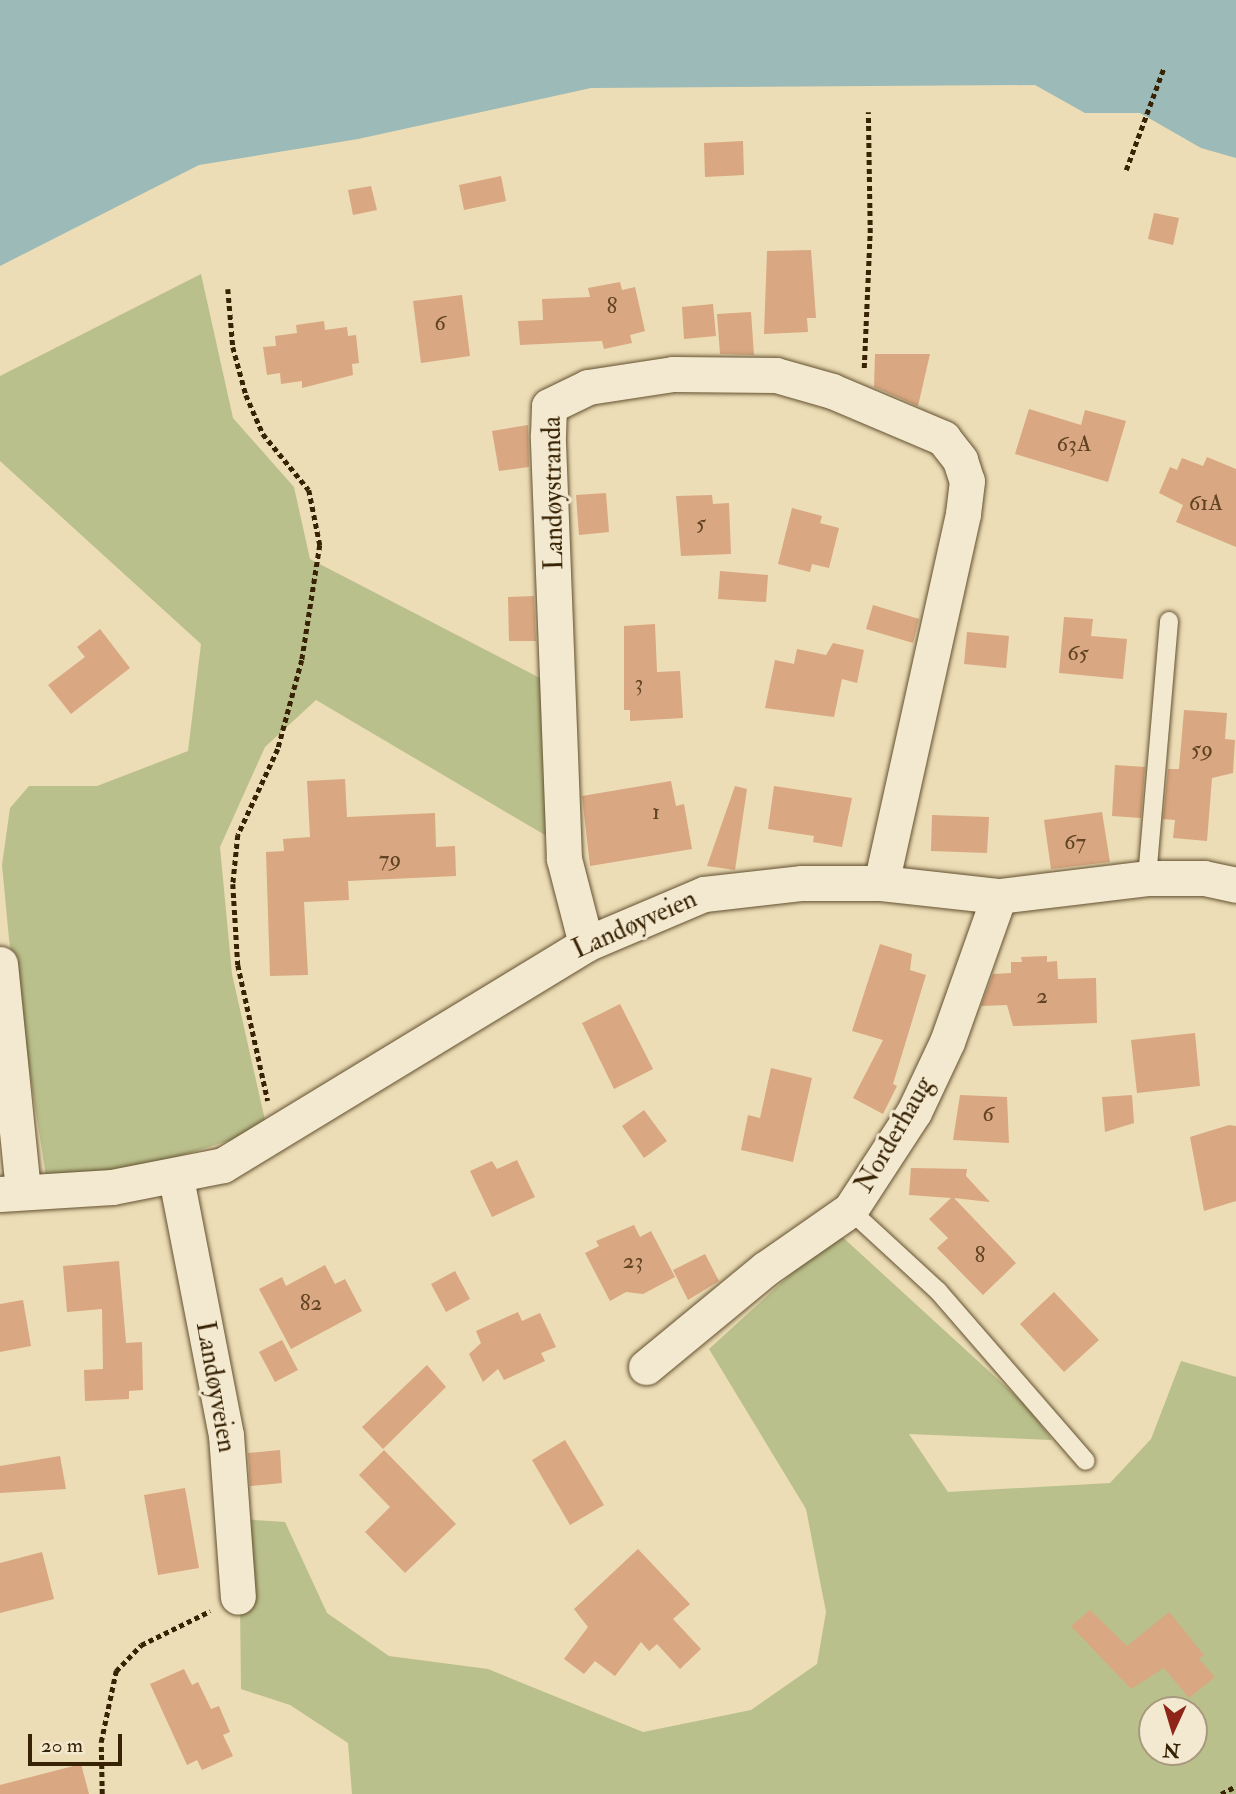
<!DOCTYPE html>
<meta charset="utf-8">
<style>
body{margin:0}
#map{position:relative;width:1236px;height:1794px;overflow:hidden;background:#ecddb6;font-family:"IM FELL Double Pica",serif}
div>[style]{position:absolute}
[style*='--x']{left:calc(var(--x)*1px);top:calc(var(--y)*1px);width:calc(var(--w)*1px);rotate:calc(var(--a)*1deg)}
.green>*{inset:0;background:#bac08c}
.water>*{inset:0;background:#9cbab7}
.building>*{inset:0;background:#d9a781}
.path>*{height:4.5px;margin-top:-2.25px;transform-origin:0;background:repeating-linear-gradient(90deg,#372203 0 5px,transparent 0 8.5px)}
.roads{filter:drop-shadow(0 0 2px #645130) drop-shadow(0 0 2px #645130)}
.service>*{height:18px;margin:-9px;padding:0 9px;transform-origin:9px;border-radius:9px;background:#f3e9d0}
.minor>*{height:35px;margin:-17.5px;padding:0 17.5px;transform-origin:17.5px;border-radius:17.5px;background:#f3e9d0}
span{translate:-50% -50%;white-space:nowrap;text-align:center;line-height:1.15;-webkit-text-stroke:6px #f3e9d0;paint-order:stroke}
.number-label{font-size:23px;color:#604322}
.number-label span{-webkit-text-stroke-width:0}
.street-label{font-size:26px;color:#372203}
.north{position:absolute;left:1138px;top:1696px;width:70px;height:70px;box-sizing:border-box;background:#f3e9d0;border:2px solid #a8997e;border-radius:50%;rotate:184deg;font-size:19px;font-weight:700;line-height:28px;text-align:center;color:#372203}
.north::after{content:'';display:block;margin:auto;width:24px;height:32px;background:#8f2418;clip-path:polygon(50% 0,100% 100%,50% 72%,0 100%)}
.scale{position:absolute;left:28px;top:1734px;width:94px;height:32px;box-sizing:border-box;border:4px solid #372203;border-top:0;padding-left:9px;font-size:21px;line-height:24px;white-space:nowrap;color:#372203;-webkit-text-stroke:5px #f3e9d0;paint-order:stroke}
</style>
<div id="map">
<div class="green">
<i style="clip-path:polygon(201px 274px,233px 418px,294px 487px,310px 559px,540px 678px,550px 838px,316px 700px,265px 747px,220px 847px,232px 974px,267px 1129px,49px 1196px,9px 939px,2px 865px,10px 808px,29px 786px,97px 786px,188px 751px,201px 644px,0 461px,0 376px)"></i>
<i style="clip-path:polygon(evenodd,837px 1232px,1028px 1407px,1052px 1440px,909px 1434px,948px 1492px,1110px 1483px,1151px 1439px,1181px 1361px,1236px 1377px,1236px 1794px,352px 1794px,348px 1743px,290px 1705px,241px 1689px,239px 1519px,285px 1522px,327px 1613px,389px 1656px,488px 1669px,643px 1732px,751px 1710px,817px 1664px,826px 1612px,806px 1509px,709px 1349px,837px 1232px,1152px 1710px,1194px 1710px,1194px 1752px,1152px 1752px,1152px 1710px)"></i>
</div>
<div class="water">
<i style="clip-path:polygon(0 0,1236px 0,1236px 158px,1201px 148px,1140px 113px,1085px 113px,1035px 85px,591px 88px,358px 139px,199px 165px,0 266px)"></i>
</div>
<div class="building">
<i style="clip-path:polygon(743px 141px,744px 175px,705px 177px,704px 143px)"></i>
<i style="clip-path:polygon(501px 176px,506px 201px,464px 210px,459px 185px)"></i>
<i style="clip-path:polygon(371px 186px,377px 210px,353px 215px,348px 190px)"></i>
<i style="clip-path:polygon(1154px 213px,1179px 218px,1173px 245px,1148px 239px)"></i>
<i style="clip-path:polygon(811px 250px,816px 318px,807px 318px,808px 332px,764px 334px,767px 251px)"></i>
<i style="clip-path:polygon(620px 282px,622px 290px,635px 287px,645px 331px,630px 335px,632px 343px,604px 349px,602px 341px,520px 345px,518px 321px,543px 320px,542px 299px,590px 297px,588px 288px)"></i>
<i style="clip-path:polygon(462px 295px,470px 356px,421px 363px,413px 301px)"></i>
<i style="clip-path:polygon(713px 304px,716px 336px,684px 339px,682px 307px)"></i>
<i style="clip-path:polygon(751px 312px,754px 355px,720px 354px,717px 314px)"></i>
<i style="clip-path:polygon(324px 321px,325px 330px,347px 327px,348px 336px,356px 335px,359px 363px,352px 364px,353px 375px,302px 388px,302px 381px,281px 384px,280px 373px,267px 375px,263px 347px,276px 346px,275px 336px,297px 333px,296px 325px)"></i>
<i style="clip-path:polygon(875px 354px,930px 354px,918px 406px,874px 387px)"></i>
<i style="clip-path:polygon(1029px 409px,1081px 425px,1085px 410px,1126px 421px,1108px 482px,1015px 454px)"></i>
<i style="clip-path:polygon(528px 425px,529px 467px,499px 471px,492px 431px)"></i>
<i style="clip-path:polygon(1207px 457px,1236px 469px,1236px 547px,1176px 522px,1183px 505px,1159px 493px,1170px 467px,1177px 470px,1182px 458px,1203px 466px)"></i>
<i style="clip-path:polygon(606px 493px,609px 532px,579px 535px,576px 495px)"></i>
<i style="clip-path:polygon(712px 495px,713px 504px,729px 503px,731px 554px,681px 556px,676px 496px)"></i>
<i style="clip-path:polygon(792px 508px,822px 516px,820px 523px,839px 528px,829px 568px,812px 564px,810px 572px,778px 564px)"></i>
<i style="clip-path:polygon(720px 571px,768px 575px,766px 602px,718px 599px)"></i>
<i style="clip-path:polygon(534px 596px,536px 641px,509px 641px,508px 597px)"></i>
<i style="clip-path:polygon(873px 605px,919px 619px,913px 643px,866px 629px)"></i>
<i style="clip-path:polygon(1064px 617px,1093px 619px,1091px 636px,1127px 639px,1123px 679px,1059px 673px)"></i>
<i style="clip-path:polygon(655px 624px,657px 672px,680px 671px,683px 718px,630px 721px,630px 710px,624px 710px,624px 626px)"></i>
<i style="clip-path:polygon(100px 629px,130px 668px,71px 714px,48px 685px,85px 657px,77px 647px)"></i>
<i style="clip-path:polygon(967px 632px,1009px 636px,1006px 668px,964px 664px)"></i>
<i style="clip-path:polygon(833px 643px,864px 650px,857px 683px,842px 679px,834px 717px,765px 708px,775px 660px,794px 664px,797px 649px,826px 655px)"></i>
<i style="clip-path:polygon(1184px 710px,1227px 713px,1225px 739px,1235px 740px,1233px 773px,1212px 778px,1207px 841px,1173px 838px,1175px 820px,1163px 819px,1168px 769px,1179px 769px)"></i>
<i style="clip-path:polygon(1115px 765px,1145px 767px,1141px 818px,1112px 816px)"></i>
<i style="clip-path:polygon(345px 779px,347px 817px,435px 813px,436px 847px,455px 846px,456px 876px,348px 881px,349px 900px,304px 902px,308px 975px,270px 976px,266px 852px,284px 851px,283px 839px,310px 837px,307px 781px)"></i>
<i style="clip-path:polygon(671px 781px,676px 806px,684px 804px,692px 849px,590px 866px,582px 796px)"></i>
<i style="clip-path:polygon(735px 786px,747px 789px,735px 870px,707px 866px)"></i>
<i style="clip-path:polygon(774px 786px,852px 798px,842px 847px,813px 842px,814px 836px,768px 829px)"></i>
<i style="clip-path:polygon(1102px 812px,1110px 862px,1051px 869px,1044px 820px)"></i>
<i style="clip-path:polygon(932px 815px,989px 817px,987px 853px,931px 851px)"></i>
<i style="clip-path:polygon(880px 944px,912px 954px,910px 970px,926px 975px,893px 1084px,897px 1086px,883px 1114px,853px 1098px,883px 1040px,852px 1031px)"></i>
<i style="clip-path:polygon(1047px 956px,1047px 962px,1057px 961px,1058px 979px,1096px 978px,1097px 1023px,1013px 1026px,1007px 1005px,981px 1006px,993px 974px,1011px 973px,1011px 962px,1022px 962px,1021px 957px)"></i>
<i style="clip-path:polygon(620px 1004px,653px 1069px,614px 1089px,582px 1023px)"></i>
<i style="clip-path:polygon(1195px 1033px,1200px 1086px,1137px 1093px,1131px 1040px)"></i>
<i style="clip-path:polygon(771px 1068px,812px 1078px,793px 1162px,741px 1150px,748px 1115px,760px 1118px)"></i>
<i style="clip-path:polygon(960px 1095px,1007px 1097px,1009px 1143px,953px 1140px)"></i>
<i style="clip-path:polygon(1132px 1095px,1134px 1123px,1105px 1132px,1102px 1097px)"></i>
<i style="clip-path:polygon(644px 1110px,667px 1141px,644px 1158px,622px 1126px)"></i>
<i style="clip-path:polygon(1229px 1125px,1236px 1126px,1236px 1201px,1204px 1211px,1190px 1137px)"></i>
<i style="clip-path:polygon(517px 1160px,535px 1197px,492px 1217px,470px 1171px,492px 1161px,497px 1169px)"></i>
<i style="clip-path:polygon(911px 1168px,967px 1169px,966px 1176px,990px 1202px,954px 1198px,1016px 1263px,983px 1295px,937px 1248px,948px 1238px,929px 1219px,951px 1198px,909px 1195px)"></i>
<i style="clip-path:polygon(634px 1225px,640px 1237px,651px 1231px,675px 1277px,643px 1294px,626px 1292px,610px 1301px,585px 1253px,599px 1246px,596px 1241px)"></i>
<i style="clip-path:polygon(705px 1254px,719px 1281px,688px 1300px,673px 1270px)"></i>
<i style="clip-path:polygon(119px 1261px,126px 1343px,142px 1342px,143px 1390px,129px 1391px,129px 1399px,85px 1401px,84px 1370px,103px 1369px,102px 1309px,67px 1312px,63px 1266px)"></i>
<i style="clip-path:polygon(325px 1265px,335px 1284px,345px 1279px,362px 1311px,291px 1349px,259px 1289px,282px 1277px,286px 1286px)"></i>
<i style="clip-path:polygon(455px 1271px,470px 1299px,446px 1312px,431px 1284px)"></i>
<i style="clip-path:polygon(1054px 1292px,1099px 1340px,1064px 1372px,1020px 1324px)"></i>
<i style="clip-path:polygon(23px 1300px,31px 1346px,0 1352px,0 1304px)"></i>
<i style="clip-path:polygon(518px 1312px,522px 1321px,540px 1313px,556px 1347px,541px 1353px,545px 1361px,504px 1380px,498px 1369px,483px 1382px,469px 1354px,481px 1343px,476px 1331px)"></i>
<i style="clip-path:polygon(282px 1340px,298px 1370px,275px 1382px,259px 1352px)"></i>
<i style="clip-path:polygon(427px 1365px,446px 1387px,383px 1449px,362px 1427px)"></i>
<i style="clip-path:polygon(565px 1440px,604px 1505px,570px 1525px,532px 1460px)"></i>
<i style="clip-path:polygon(280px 1450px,282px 1483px,250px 1486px,248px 1453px)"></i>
<i style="clip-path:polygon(384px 1450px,456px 1524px,405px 1573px,365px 1532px,390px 1507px,359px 1475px)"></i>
<i style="clip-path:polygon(60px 1456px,66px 1489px,0 1493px,0 1466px)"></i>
<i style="clip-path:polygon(185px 1488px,199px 1568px,158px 1575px,144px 1495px)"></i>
<i style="clip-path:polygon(638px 1549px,690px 1604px,673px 1619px,701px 1649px,680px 1669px,657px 1644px,649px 1651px,641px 1642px,615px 1676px,595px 1661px,584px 1674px,564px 1659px,588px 1627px,574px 1609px)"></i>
<i style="clip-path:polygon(42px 1552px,54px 1599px,0 1613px,0 1563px)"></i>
<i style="clip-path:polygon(1090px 1610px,1127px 1646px,1169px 1612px,1204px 1655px,1199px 1659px,1215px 1677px,1189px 1698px,1164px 1668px,1131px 1689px,1071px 1626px)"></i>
<i style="clip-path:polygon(184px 1669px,192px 1685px,198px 1682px,211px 1709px,219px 1706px,230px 1732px,223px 1735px,233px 1756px,202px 1770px,197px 1760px,187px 1765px,150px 1684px)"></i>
<i style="clip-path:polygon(81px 1764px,89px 1794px,0 1794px,0 1785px)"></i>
</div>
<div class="path">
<i style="--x:1126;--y:170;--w:110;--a:-69.7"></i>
<i style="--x:228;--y:289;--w:58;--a:85.1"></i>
<i style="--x:233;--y:347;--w:50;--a:74.8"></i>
<i style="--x:246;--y:395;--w:43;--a:66.4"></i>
<i style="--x:263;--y:434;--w:72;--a:50.6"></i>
<i style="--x:309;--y:490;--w:56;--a:78.7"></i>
<i style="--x:320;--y:545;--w:116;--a:98.9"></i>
<i style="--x:302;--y:660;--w:92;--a:105.1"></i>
<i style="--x:278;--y:749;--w:95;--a:114.9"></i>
<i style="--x:238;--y:835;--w:49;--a:95.8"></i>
<i style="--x:233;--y:884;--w:81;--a:86.5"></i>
<i style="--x:238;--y:965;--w:139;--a:77.6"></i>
<i style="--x:864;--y:368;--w:135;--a:-87.5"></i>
<i style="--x:870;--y:233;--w:121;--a:-90.9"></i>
<i style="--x:102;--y:1794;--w:52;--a:-91.1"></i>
<i style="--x:101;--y:1742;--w:73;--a:-78.1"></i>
<i style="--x:116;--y:1671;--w:36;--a:-46"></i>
<i style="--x:141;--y:1645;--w:77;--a:-26.2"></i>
<i style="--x:1221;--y:1794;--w:17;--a:-28"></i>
</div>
<div class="roads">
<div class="service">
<i style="--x:1147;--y:878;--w:258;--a:-85.1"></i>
<i style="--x:850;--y:1210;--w:120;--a:42.6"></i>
<i style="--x:938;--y:1291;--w:225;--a:49"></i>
</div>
<div class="minor">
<i style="--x:586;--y:944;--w:88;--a:-104.5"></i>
<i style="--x:564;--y:859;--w:424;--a:-92.2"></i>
<i style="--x:548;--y:435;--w:29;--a:-88"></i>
<i style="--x:549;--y:406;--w:43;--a:-26"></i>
<i style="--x:588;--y:387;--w:86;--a:-8.7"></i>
<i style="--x:673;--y:374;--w:103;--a:0.6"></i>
<i style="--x:776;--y:375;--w:58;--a:15.9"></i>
<i style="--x:832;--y:391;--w:121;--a:22.9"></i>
<i style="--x:943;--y:438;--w:28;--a:52"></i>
<i style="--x:960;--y:460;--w:22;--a:72"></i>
<i style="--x:967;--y:481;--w:33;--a:97"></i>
<i style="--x:963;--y:514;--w:378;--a:102.5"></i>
<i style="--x:0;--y:964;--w:227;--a:84.2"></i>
<i style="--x:176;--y:1178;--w:262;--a:79"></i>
<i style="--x:226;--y:1435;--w:162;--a:85.8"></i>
<i style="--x:0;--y:1194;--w:112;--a:-3.6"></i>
<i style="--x:112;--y:1187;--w:113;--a:-11.2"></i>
<i style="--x:223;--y:1165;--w:425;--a:-31.3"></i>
<i style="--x:586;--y:944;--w:128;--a:-23"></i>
<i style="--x:704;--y:894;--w:99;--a:-6.4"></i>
<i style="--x:802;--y:883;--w:79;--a:0"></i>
<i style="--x:881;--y:883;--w:119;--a:6.3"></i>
<i style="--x:999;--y:896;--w:149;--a:-6.9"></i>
<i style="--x:1147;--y:878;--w:57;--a:0"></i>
<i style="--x:1204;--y:878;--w:33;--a:12"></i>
<i style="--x:646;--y:1367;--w:154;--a:-39.5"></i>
<i style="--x:765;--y:1269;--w:103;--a:-34.8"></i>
<i style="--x:850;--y:1210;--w:117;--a:-56.9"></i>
<i style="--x:914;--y:1112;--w:77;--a:-64.8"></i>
<i style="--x:947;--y:1042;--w:155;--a:-70.4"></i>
</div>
</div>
<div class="number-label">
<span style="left:612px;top:306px">8</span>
<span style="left:440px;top:323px">6</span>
<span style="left:1074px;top:444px">63A</span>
<span style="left:1206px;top:503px">61A</span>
<span style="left:701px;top:523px">5</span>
<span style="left:1078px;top:653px">65</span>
<span style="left:639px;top:683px">3</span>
<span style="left:1202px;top:749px">59</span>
<span style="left:656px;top:812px">1</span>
<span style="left:1075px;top:842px">67</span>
<span style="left:390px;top:859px">79</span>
<span style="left:1042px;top:996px">2</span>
<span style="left:988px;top:1114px">6</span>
<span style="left:980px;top:1255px">8</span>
<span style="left:633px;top:1261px">23</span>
<span style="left:311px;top:1303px">82</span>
</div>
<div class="street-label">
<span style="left:554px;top:493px;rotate:-91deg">Landøystranda</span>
<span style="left:635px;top:925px;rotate:-24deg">Landøyveien</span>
<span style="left:895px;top:1135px;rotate:-60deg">Norderhaug</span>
<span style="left:215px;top:1387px;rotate:80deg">Landøyveien</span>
</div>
<div class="north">N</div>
<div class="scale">20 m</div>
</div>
